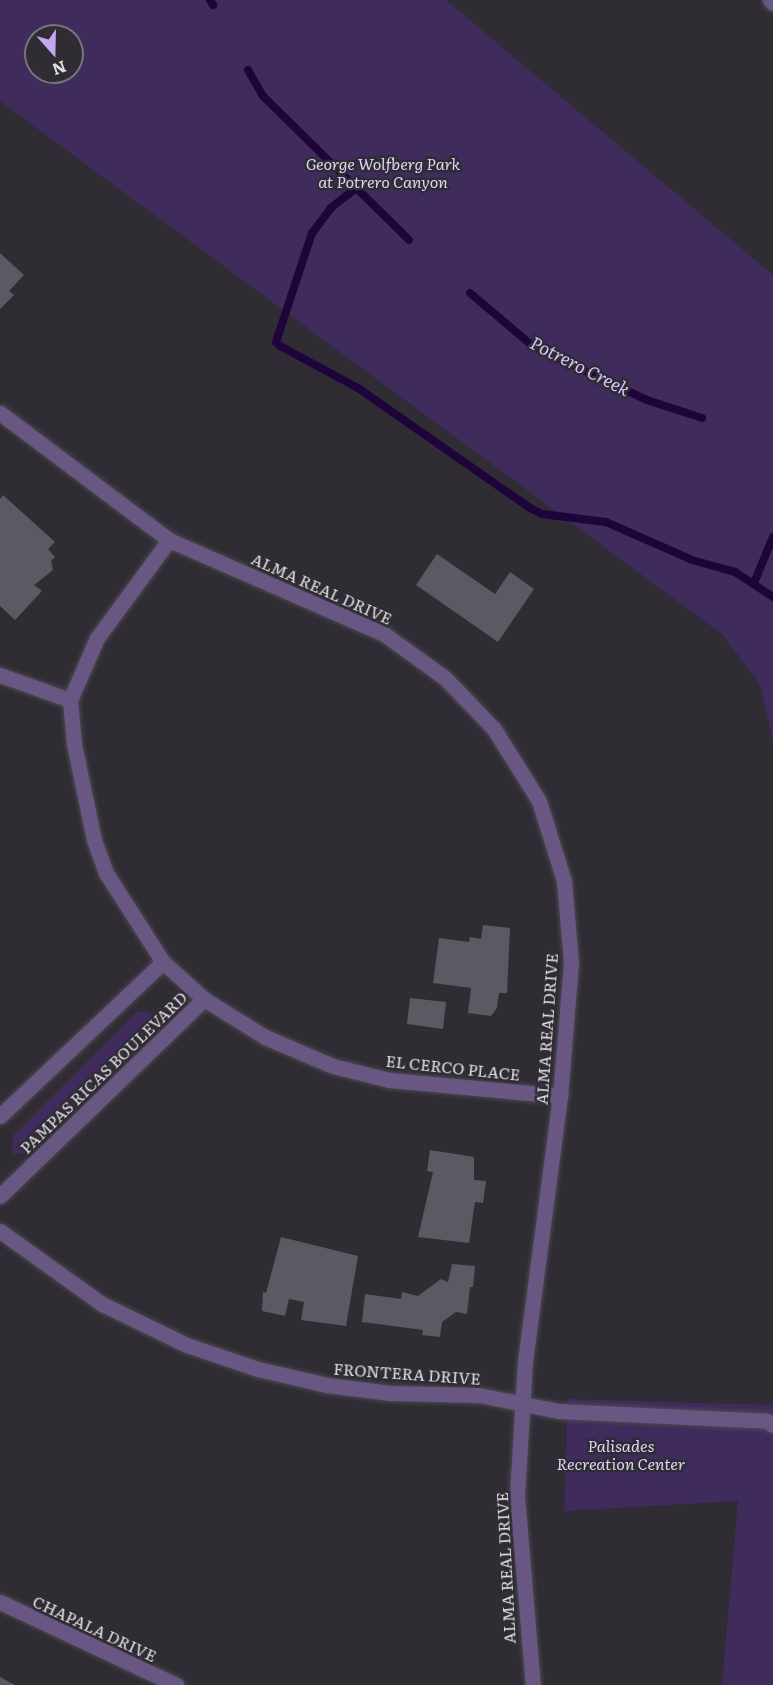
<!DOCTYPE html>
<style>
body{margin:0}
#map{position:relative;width:773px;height:1685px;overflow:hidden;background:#2f2c34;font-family:Literata,serif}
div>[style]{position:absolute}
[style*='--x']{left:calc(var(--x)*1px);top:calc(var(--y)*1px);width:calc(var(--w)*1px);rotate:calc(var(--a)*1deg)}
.green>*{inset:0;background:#402b5d}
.stream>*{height:8px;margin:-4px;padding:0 4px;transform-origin:4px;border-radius:4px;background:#1f033b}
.building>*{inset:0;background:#5c5962}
.roads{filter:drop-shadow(0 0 2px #4b4850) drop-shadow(0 0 2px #4b4850)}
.minor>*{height:15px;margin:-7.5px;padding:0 7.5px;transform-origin:7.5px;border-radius:7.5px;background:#685783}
span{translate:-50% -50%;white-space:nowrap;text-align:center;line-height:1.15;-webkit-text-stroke:5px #2f2c34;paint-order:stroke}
.park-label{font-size:16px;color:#dfd2f6;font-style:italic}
.street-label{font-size:16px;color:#e0dee3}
.water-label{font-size:18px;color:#d7c4fa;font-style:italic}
.north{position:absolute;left:24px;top:24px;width:60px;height:60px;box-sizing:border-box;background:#2f2c34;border:2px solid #76737a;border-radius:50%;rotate:160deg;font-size:16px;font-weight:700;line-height:24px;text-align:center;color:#e0dee3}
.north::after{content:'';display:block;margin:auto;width:21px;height:27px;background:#c3a7f2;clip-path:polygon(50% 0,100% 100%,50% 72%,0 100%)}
</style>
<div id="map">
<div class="green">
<i style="clip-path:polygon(evenodd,0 0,446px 0,773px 275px,773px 741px,760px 684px,722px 634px,0 101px,0 0,36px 36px,72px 36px,72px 72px,36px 72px,36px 36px)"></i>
<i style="clip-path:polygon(144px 1011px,152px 1014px,153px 1027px,28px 1153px,12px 1154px,13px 1136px,137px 1012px)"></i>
<i style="clip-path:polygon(568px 1399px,773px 1405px,773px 1685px,722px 1685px,738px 1501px,564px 1511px)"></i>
</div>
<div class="stream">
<i style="--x:210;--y:0;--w:6;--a:59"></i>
<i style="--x:248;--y:70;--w:30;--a:60"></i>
<i style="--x:263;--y:96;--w:205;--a:44.6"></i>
<i style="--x:355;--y:189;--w:31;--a:142"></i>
<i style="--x:331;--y:208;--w:31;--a:127"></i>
<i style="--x:312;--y:233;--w:115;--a:108.3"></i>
<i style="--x:276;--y:342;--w:6;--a:45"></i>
<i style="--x:280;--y:346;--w:89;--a:28.3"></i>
<i style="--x:358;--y:388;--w:210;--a:34.9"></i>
<i style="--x:530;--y:508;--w:13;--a:27"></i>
<i style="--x:542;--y:514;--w:64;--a:7.1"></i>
<i style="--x:606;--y:522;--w:94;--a:23.8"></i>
<i style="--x:692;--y:560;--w:45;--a:15.6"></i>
<i style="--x:735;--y:572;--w:45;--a:33.3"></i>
<i style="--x:470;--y:293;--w:84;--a:40.2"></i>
<i style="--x:534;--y:347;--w:125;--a:25.1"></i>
<i style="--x:647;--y:400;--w:58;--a:18.1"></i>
<i style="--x:754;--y:583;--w:50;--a:-67.6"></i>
</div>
<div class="building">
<i style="clip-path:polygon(0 253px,24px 275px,9px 291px,14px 295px,0 309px)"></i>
<i style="clip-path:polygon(3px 495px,55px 542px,48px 549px,55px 557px,51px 561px,53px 570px,34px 585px,42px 591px,15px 620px,0 606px,0 499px)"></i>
<i style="clip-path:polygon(437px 554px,495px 594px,510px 572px,534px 589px,498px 642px,416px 585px)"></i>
<i style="clip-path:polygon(483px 925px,510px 928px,507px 993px,499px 993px,497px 1008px,491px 1016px,468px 1013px,471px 988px,433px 983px,439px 938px,469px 942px,470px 937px,481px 939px)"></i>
<i style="clip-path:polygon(410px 998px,446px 1002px,443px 1029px,407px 1024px)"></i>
<i style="clip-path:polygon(430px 1150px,474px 1157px,474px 1180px,486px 1181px,483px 1203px,475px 1202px,469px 1243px,418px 1237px,433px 1172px,427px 1171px)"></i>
<i style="clip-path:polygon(281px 1237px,358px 1256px,346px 1326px,301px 1320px,304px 1302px,289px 1299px,285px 1316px,262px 1311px,263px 1292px,266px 1293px)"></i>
<i style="clip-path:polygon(452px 1264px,475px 1266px,473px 1287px,470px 1287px,467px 1314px,456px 1312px,442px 1322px,440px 1337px,422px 1335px,423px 1330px,362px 1322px,365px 1294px,401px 1299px,402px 1292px,418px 1296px,441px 1279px,448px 1282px)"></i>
<i style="clip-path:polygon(0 1677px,15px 1685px,0 1685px)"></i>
</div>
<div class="roads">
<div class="minor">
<i style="--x:770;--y:0;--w:4;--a:45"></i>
<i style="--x:0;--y:413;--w:211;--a:36.9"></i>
<i style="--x:169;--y:540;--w:235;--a:23.6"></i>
<i style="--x:384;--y:634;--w:75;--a:35.8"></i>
<i style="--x:445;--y:678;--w:71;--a:46.1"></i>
<i style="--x:494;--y:729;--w:85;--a:58"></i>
<i style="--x:539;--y:801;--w:84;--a:72.6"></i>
<i style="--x:564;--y:881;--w:82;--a:85.1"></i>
<i style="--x:571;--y:963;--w:133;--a:94.7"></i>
<i style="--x:560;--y:1096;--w:267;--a:97.5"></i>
<i style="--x:525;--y:1361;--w:135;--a:93.4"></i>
<i style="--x:517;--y:1496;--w:190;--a:85.2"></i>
<i style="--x:169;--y:540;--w:122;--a:126.3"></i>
<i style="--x:97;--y:638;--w:68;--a:113.5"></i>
<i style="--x:70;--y:700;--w:44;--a:84.8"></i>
<i style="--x:74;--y:744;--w:98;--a:78.2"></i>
<i style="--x:94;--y:840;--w:35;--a:70"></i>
<i style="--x:106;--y:873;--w:106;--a:57.4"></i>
<i style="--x:163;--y:962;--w:55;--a:42.1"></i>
<i style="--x:204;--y:999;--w:72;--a:31.9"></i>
<i style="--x:265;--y:1037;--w:74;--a:23.1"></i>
<i style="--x:333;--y:1066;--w:58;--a:14"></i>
<i style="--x:389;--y:1080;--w:172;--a:5.3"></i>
<i style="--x:0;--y:675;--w:74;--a:19.7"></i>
<i style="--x:0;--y:1116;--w:224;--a:-43.4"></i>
<i style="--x:0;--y:1196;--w:284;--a:-44"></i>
<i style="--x:0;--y:1231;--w:125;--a:35.6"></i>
<i style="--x:102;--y:1304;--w:94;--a:25.8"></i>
<i style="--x:187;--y:1345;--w:75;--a:18.7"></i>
<i style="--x:258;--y:1369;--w:71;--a:13.1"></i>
<i style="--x:327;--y:1385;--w:64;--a:7.2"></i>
<i style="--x:390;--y:1393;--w:89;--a:1.3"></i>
<i style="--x:479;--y:1395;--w:81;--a:11.4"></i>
<i style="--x:558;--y:1411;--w:209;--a:2.7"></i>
<i style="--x:767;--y:1421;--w:7;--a:34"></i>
<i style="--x:0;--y:1602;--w:195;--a:25.2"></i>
</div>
</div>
<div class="park-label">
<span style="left:383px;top:172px">George Wolfberg Park<br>at Potrero Canyon</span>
<span style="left:621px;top:1454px">Palisades<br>Recreation Center</span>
</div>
<div class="street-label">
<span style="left:322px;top:588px;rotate:24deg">ALMA REAL DRIVE</span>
<span style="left:546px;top:1029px;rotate:-86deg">ALMA REAL DRIVE</span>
<span style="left:453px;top:1067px;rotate:6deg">EL CERCO PLACE</span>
<span style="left:103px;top:1072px;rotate:-44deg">PAMPAS RICAS BOULEVARD</span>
<span style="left:407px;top:1373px;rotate:4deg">FRONTERA DRIVE</span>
<span style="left:505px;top:1568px;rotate:-93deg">ALMA REAL DRIVE</span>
<span style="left:95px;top:1628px;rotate:25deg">CHAPALA DRIVE</span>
</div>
<div class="water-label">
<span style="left:580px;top:366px;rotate:27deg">Potrero Creek</span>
</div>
<div class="north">N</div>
</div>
